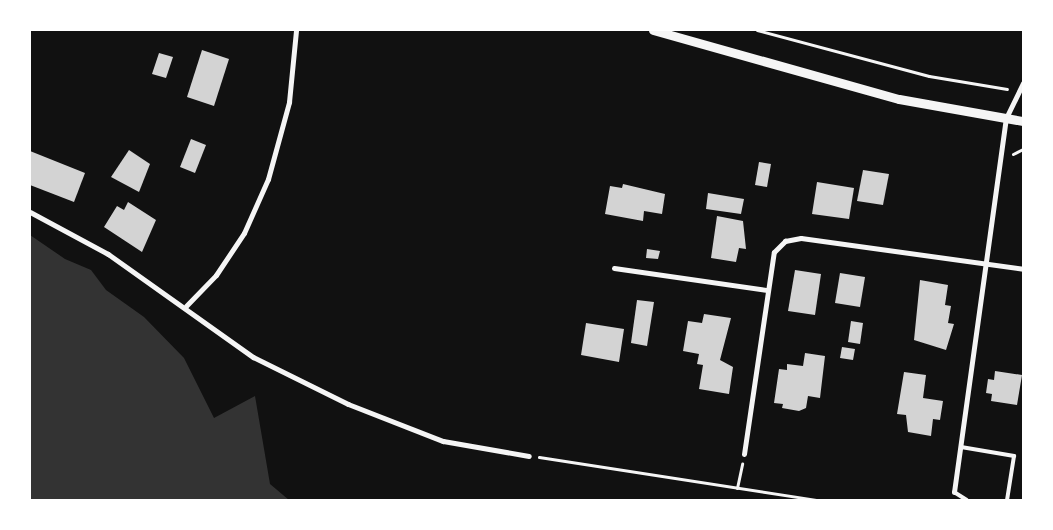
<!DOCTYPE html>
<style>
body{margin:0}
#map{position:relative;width:1053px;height:530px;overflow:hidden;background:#111;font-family:"Open Sans",sans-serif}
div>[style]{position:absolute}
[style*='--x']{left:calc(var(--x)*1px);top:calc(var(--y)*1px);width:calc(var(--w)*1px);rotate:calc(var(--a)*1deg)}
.water>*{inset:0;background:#333}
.building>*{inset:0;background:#d3d3d3}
.path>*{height:3px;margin:-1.5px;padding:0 1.5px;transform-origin:1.5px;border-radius:1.5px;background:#f5f5f5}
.service>*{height:4px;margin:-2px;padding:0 2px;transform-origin:2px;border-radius:2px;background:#f5f5f5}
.minor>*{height:5px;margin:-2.5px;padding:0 2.5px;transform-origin:2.5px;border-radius:2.5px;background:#f5f5f5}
.tertiary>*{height:9px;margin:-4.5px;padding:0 4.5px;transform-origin:4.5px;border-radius:4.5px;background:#f5f5f5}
span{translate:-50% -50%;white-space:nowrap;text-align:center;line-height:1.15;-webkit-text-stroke:5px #fff;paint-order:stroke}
.frame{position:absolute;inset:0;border:31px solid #fff;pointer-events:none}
</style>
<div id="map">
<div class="water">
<i style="clip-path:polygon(30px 235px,65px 259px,91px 270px,106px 290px,144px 317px,184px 358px,214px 418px,255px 396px,270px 484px,289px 500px,30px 500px)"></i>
</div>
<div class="building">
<i style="clip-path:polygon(202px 50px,229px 59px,214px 106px,187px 97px)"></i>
<i style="clip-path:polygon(159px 53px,173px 57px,166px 78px,152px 74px)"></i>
<i style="clip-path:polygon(191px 139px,206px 145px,195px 173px,180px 167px)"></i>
<i style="clip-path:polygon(129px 150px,150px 164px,139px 192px,111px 177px)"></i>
<i style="clip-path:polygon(30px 151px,85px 173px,74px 202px,30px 185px)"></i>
<i style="clip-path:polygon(759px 162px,771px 164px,767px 187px,755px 185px)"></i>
<i style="clip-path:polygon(863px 170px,889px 174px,883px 205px,857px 201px)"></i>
<i style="clip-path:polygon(817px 182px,854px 188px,849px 219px,812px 214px)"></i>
<i style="clip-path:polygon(623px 184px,665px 194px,662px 214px,644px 211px,643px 221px,605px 214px,610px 186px,622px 188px)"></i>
<i style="clip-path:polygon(708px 193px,744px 199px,741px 214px,706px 209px)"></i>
<i style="clip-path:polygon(128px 202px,156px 220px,142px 252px,104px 227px,117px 206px,124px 210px)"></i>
<i style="clip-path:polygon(717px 216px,743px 221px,746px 249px,739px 248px,736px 262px,711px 258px)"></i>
<i style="clip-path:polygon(647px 249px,660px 251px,658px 259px,646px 258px)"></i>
<i style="clip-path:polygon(795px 270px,821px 274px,815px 315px,788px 311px)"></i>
<i style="clip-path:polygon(840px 273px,865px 277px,860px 307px,835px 303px)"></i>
<i style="clip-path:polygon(920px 280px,948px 285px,945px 305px,951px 306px,948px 323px,954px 324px,946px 350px,914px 340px)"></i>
<i style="clip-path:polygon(637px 300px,654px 302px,647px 346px,631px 343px)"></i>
<i style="clip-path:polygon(704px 314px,731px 318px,720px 360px,733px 367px,729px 394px,699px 389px,703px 365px,697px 364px,699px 354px,683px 351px,688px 321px,702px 323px)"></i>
<i style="clip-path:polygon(851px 321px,863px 323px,860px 344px,848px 342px)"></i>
<i style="clip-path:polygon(586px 323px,624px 329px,619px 362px,581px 355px)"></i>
<i style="clip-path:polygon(842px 347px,855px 349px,853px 360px,840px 358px)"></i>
<i style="clip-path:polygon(805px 353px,825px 356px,820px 398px,808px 396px,806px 408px,799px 411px,782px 408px,783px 404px,774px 403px,779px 369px,787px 370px,787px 364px,803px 366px)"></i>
<i style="clip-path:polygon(995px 371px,1022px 375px,1017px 405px,991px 401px,992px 394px,986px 393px,988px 379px,994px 380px)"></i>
<i style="clip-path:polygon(904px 372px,926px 375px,923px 398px,943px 401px,940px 420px,933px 419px,931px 436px,908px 432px,906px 415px,897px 414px)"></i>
</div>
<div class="path">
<i style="--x:757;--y:30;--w:178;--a:15"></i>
<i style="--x:929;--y:76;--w:79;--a:9.5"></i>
<i style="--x:1013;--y:154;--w:11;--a:-27"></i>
<i style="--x:539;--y:457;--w:282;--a:8.8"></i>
<i style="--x:737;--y:488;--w:25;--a:-78"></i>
</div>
<div class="service">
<i style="--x:961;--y:447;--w:54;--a:9.6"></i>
<i style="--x:1014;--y:456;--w:45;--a:99"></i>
<i style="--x:954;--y:492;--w:15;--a:32"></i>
</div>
<div class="minor">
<i style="--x:30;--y:212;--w:89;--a:28.3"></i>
<i style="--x:108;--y:254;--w:178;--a:35.4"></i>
<i style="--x:253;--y:357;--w:106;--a:26.3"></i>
<i style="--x:348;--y:404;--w:102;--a:21.3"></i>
<i style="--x:443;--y:441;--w:87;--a:9.9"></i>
<i style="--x:614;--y:268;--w:155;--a:8.2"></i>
<i style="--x:186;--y:306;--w:43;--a:-45.9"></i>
<i style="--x:216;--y:275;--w:50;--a:-56.3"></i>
<i style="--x:244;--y:233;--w:59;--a:-66"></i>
<i style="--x:268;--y:179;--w:80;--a:-74.7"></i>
<i style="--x:289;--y:102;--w:72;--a:-84.4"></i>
<i style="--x:744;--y:454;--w:204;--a:-81.6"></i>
<i style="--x:774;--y:252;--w:16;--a:-45"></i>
<i style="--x:785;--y:241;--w:16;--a:-11"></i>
<i style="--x:801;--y:238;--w:224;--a:7.9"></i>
<i style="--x:954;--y:492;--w:378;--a:-82.1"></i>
<i style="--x:1006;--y:118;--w:39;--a:-64"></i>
</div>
<div class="tertiary">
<i style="--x:653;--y:30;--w:255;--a:15.7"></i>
<i style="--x:899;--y:99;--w:126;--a:10.1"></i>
</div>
<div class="frame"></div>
</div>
